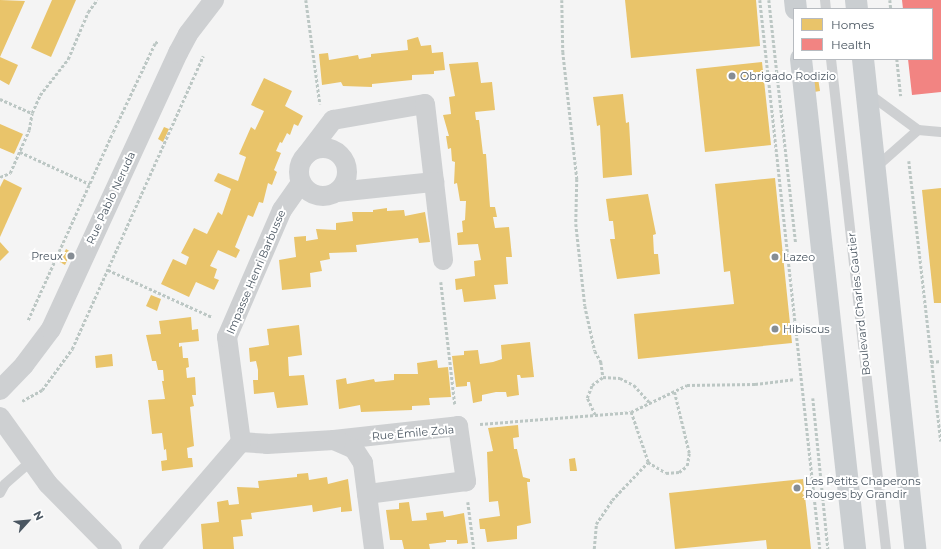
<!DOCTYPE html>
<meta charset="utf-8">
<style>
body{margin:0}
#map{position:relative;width:941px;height:549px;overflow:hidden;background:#f4f4f4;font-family:Montserrat,sans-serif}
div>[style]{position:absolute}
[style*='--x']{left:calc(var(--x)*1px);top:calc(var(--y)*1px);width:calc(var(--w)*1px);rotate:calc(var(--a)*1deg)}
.homes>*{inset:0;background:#e9c46a}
.health>*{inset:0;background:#f28482}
.path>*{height:2.5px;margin-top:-1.25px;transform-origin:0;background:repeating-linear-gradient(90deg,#bcc7c4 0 3px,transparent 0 5px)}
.service>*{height:10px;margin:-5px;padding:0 5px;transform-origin:5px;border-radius:5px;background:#ced0d2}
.minor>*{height:20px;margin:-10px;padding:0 10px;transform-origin:10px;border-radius:10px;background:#ced0d2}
.minor>.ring{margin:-10px;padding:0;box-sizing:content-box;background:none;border:20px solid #ced0d2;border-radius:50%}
.primary>*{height:22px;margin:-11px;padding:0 11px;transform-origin:11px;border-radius:11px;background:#caced1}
.dots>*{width:11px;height:11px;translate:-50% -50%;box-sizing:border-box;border:2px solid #fff;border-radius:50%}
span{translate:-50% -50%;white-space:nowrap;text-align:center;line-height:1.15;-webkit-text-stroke:4px #fff;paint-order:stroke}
.poi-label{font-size:11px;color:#4a5661}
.left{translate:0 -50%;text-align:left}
.right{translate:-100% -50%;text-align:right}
.street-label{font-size:11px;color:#4a5661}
.legend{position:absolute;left:793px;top:8px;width:140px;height:52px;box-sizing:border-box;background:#fff;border:1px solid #b7bbc0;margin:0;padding:5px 7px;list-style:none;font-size:12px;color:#4a5661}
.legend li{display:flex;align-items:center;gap:8px;height:20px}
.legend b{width:20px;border:1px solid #b7bbc0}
.north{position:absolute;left:8px;top:501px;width:40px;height:40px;-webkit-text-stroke:3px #fff;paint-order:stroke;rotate:63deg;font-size:11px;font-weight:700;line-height:16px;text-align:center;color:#4a5661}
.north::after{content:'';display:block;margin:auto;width:14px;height:18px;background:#4a5661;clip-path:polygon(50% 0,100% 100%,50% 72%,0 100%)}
</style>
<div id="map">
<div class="homes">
<i style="clip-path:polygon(0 0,25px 1px,0 57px,18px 65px,9px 85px,0 80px)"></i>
<i style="clip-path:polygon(52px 0,76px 0,51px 57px,31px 48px)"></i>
<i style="clip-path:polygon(625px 0,756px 0,760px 46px,631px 58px)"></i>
<i style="clip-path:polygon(418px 37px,421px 46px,431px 45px,432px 53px,443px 52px,445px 70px,434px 71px,434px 74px,412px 75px,412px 80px,372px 84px,372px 87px,343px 86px,341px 82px,322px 85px,319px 54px,328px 53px,329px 60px,358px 55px,359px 59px,371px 57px,371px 54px,408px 50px,407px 40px)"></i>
<i style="clip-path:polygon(478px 62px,481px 83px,492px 82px,495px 110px,475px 112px,476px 120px,479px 120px,483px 154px,486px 154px,490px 207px,495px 207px,497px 217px,493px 217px,495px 228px,509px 227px,512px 257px,506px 257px,508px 284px,494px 285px,496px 299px,464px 302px,462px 289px,456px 290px,455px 279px,475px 276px,474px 261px,481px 260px,478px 244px,458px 245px,457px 233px,463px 232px,462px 221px,465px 220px,466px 201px,460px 201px,457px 183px,454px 184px,455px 162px,452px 161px,451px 148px,448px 149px,446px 136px,449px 136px,443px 115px,451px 114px,449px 97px,455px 96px,449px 64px)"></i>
<i style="clip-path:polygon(762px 62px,771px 145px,705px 152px,696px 69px)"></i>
<i style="clip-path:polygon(264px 78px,292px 91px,285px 106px,303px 116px,298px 126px,294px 124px,290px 135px,287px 133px,282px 143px,280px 142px,276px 151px,281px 153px,274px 170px,277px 172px,272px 185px,268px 183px,263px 203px,259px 202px,253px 217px,248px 215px,235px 247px,240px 250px,236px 258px,218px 250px,210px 266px,217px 269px,214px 278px,219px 280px,214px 290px,196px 282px,189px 297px,161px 284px,173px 259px,186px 265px,189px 257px,181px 253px,194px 228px,207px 234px,218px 212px,222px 215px,231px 189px,214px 181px,218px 173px,238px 181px,246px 157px,239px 154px,251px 127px,255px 130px,264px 111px,251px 105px)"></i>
<i style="clip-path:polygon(813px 78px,818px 78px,820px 91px,814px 92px)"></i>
<i style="clip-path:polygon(623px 94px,626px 123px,629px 122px,632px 175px,603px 178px,600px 125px,597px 126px,593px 97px)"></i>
<i style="clip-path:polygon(0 124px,23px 134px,14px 154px,0 148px)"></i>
<i style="clip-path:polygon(164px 127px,169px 129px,163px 142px,158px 139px)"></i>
<i style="clip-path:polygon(775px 178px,792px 343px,638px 359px,634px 314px,734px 304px,730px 271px,724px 272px,715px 184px)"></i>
<i style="clip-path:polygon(4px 179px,22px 188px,0 237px,0 187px)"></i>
<i style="clip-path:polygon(941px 188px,941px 303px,934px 303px,922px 190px)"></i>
<i style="clip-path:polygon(648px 194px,656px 234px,653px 235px,654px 254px,658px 254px,660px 274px,617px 279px,610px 239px,615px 239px,613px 221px,609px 221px,606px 199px)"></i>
<i style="clip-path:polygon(387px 208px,387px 211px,404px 210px,405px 216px,425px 212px,430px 242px,419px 243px,418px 238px,356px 245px,357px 252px,329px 253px,330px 259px,320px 261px,322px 271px,310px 273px,311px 287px,282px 290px,279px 260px,296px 257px,294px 237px,306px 236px,306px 241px,318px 239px,316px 229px,336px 230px,336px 223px,353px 221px,352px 212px,373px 212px,373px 210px)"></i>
<i style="clip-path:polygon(0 242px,9px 252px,0 261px)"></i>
<i style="clip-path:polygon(66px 249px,71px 252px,65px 265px,60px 262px)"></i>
<i style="clip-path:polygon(151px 295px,161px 299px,157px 311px,146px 306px)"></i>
<i style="clip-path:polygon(191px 317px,192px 330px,198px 329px,199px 341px,179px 343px,179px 347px,182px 346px,183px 358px,188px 358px,189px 367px,186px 368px,187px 378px,195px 377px,196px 395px,192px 395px,194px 406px,190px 407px,194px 446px,187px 448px,188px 458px,192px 458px,193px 467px,162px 471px,161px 461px,167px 460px,166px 449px,164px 450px,162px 433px,152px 434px,148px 400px,165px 399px,162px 381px,164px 381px,163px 370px,158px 370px,156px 361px,152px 361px,146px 335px,161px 334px,159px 321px)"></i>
<i style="clip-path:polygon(299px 325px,302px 355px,288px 357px,289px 376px,304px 375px,308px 405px,277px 408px,274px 392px,254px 394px,253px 380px,258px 380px,258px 370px,256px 361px,250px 362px,249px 348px,269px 345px,267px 329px)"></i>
<i style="clip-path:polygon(530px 342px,534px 377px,521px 378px,520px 375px,517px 375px,519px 395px,507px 397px,506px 392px,496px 392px,482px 395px,482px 401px,473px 403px,470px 382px,467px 382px,467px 386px,456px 387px,452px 356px,464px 355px,464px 351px,478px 350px,480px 364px,493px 362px,502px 359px,501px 345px)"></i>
<i style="clip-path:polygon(112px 354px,113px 366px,96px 368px,95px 356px)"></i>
<i style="clip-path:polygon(437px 360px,438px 368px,448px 367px,451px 397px,429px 398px,430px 405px,412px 406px,412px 410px,361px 412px,360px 405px,339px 409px,336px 380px,346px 378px,347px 384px,374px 379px,375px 382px,394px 380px,394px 374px,418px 374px,417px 363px)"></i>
<i style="clip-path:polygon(518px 425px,519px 437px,513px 438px,514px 449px,517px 449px,523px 477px,530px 479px,530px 482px,527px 482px,531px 523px,517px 526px,517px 539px,487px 542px,485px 529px,480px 529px,479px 519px,500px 516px,498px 501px,489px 502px,487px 452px,493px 451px,488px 428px)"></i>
<i style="clip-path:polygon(575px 458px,577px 471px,570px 471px,569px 459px)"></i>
<i style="clip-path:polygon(308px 473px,309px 480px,327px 477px,328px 484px,348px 479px,352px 511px,341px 512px,341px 507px,313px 512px,312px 505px,251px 513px,252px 519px,241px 520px,243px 536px,233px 537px,234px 549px,203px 549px,201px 524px,219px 522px,217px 502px,228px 500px,229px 505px,239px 504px,237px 487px,259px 488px,258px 481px,297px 477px,297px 474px)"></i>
<i style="clip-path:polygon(803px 479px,811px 549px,767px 549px,766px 540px,675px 549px,669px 493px)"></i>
<i style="clip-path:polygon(409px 502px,412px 521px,427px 520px,426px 513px,443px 511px,444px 517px,464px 513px,468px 543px,457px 544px,457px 540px,446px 540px,446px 542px,429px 544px,430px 549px,404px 549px,402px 540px,390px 540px,386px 510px,399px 509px,399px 503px)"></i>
</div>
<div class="health">
<i style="clip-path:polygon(902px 0,941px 0,941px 92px,912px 95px,908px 59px,932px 59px,932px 9px,903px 9px)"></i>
</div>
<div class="path">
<i style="--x:306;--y:0;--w:105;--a:82.3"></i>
<i style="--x:562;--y:0;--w:52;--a:88.9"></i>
<i style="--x:563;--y:52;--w:128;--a:83.7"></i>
<i style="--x:577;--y:179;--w:45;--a:91.3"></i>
<i style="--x:576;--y:224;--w:82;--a:83.7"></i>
<i style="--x:585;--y:306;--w:46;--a:77.5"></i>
<i style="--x:595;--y:351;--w:13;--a:61"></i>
<i style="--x:601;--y:362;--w:15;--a:82"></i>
<i style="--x:760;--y:0;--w:552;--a:83.76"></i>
<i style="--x:769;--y:0;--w:245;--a:83.7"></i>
<i style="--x:890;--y:0;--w:9;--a:84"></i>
<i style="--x:897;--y:59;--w:37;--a:84"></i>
<i style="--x:0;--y:99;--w:35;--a:24"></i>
<i style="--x:32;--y:113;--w:20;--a:-66"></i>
<i style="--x:40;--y:95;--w:46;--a:-52.1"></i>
<i style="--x:68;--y:59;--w:51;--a:-66.9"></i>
<i style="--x:88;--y:12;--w:15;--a:-53"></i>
<i style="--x:20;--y:152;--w:77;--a:24.6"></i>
<i style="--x:909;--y:161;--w:282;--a:83.5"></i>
<i style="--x:0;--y:177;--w:11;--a:-22"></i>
<i style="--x:10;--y:173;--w:47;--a:-66.2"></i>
<i style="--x:29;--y:130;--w:17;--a:-80"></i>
<i style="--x:108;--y:270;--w:114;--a:24.3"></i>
<i style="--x:441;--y:282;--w:123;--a:83.5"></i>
<i style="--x:28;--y:320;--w:206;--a:-65.7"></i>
<i style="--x:113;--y:132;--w:98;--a:-64.7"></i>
<i style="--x:155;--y:43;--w:4;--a:-27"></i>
<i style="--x:931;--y:362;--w:10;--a:-6"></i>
<i style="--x:813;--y:398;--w:152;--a:84.3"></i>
<i style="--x:22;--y:401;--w:23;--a:-29"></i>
<i style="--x:42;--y:390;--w:51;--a:-53.8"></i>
<i style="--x:72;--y:349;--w:321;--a:-65.9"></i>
<i style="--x:595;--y:415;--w:19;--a:-115"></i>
<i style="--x:587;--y:398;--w:14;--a:-69"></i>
<i style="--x:592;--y:385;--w:14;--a:-36"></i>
<i style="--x:603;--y:377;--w:17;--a:3"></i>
<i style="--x:620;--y:378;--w:16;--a:27"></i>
<i style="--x:634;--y:385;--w:24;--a:48"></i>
<i style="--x:480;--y:424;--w:151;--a:-4.5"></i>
<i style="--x:631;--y:412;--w:62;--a:-25.7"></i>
<i style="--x:687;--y:385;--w:68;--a:-0.8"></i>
<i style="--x:755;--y:384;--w:39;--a:-7"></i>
<i style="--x:648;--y:462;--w:21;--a:31"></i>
<i style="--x:666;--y:473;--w:13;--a:-4"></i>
<i style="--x:679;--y:472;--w:10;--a:-37"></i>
<i style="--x:687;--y:466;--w:13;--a:-81"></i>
<i style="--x:689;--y:453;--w:64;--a:-103.6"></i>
<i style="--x:468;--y:502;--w:47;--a:82.7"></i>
<i style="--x:594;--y:549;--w:25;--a:-85"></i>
<i style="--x:596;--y:524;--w:29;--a:-56"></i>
<i style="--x:612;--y:500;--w:52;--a:-46.5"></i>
<i style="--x:648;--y:462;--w:53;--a:-108.8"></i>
</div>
<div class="service">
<i style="--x:825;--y:0;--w:9;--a:84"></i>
<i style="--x:831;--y:59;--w:493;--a:83.6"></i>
<i style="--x:869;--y:94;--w:61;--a:36.3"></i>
<i style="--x:918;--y:130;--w:57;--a:138.5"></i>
<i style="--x:918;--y:130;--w:23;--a:5"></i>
<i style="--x:0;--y:493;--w:10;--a:-61"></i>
<i style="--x:5;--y:484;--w:33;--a:-41"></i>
</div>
<div class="minor">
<i class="ring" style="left:299px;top:148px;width:28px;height:28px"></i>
<i style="--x:307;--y:154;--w:43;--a:-52.6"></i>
<i style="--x:333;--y:120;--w:93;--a:-9.9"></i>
<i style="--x:425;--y:104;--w:157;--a:83.4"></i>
<i style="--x:337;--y:192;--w:98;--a:-5.9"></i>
<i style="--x:0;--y:390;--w:35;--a:-46"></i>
<i style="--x:24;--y:365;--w:45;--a:-53.1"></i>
<i style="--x:51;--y:329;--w:304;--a:-65.3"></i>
<i style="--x:178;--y:53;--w:21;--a:-62"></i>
<i style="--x:188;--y:34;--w:43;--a:-52.6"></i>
<i style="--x:0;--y:417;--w:82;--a:54.4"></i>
<i style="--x:48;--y:484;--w:91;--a:45.4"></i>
<i style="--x:334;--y:440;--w:125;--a:-6.4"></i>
<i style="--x:458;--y:426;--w:56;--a:81.7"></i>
<i style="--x:466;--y:481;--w:100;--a:172.5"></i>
<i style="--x:241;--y:442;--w:26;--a:4"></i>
<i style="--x:267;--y:444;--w:67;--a:-3.4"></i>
<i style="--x:334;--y:440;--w:22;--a:24"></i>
<i style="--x:354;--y:449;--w:17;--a:57"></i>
<i style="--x:363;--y:463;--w:87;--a:82.7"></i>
<i style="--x:149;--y:549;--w:141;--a:-49.3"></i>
<i style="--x:241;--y:442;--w:106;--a:-97.6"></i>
<i style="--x:227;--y:337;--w:138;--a:-66.6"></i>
<i style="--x:282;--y:210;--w:33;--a:-55"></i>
</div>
<div class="primary">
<i style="--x:795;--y:0;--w:9;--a:84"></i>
<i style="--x:856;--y:0;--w:9;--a:84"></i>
<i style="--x:801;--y:59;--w:493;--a:83.7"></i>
<i style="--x:863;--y:59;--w:493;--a:83.9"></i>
</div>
<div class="dots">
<i style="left:732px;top:76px;background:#868d94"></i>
<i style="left:71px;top:256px;background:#868d94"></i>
<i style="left:775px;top:257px;background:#868d94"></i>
<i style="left:775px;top:329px;background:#868d94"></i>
<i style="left:797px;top:488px;background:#868d94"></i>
</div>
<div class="poi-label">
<span class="left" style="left:740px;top:76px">Obrigado Rodizio</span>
<span class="right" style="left:63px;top:256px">Preux</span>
<span class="left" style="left:783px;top:257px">Lazeo</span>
<span class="left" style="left:783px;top:329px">Hibiscus</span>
<span class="left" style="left:805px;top:488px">Les Petits Chaperons<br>Rouges by Grandir</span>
</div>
<div class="street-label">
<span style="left:111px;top:198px;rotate:-65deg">Rue Pablo Neruda</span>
<span style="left:256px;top:272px;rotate:-67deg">Impasse Henri Barbusse</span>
<span style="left:859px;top:304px;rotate:-96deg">Boulevard Charles Gautier</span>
<span style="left:413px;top:433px;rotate:-5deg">Rue Émile Zola</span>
</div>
<ul class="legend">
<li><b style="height:11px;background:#e9c46a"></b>Homes</li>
<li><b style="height:11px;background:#f28482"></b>Health</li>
</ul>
<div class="north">N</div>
</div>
